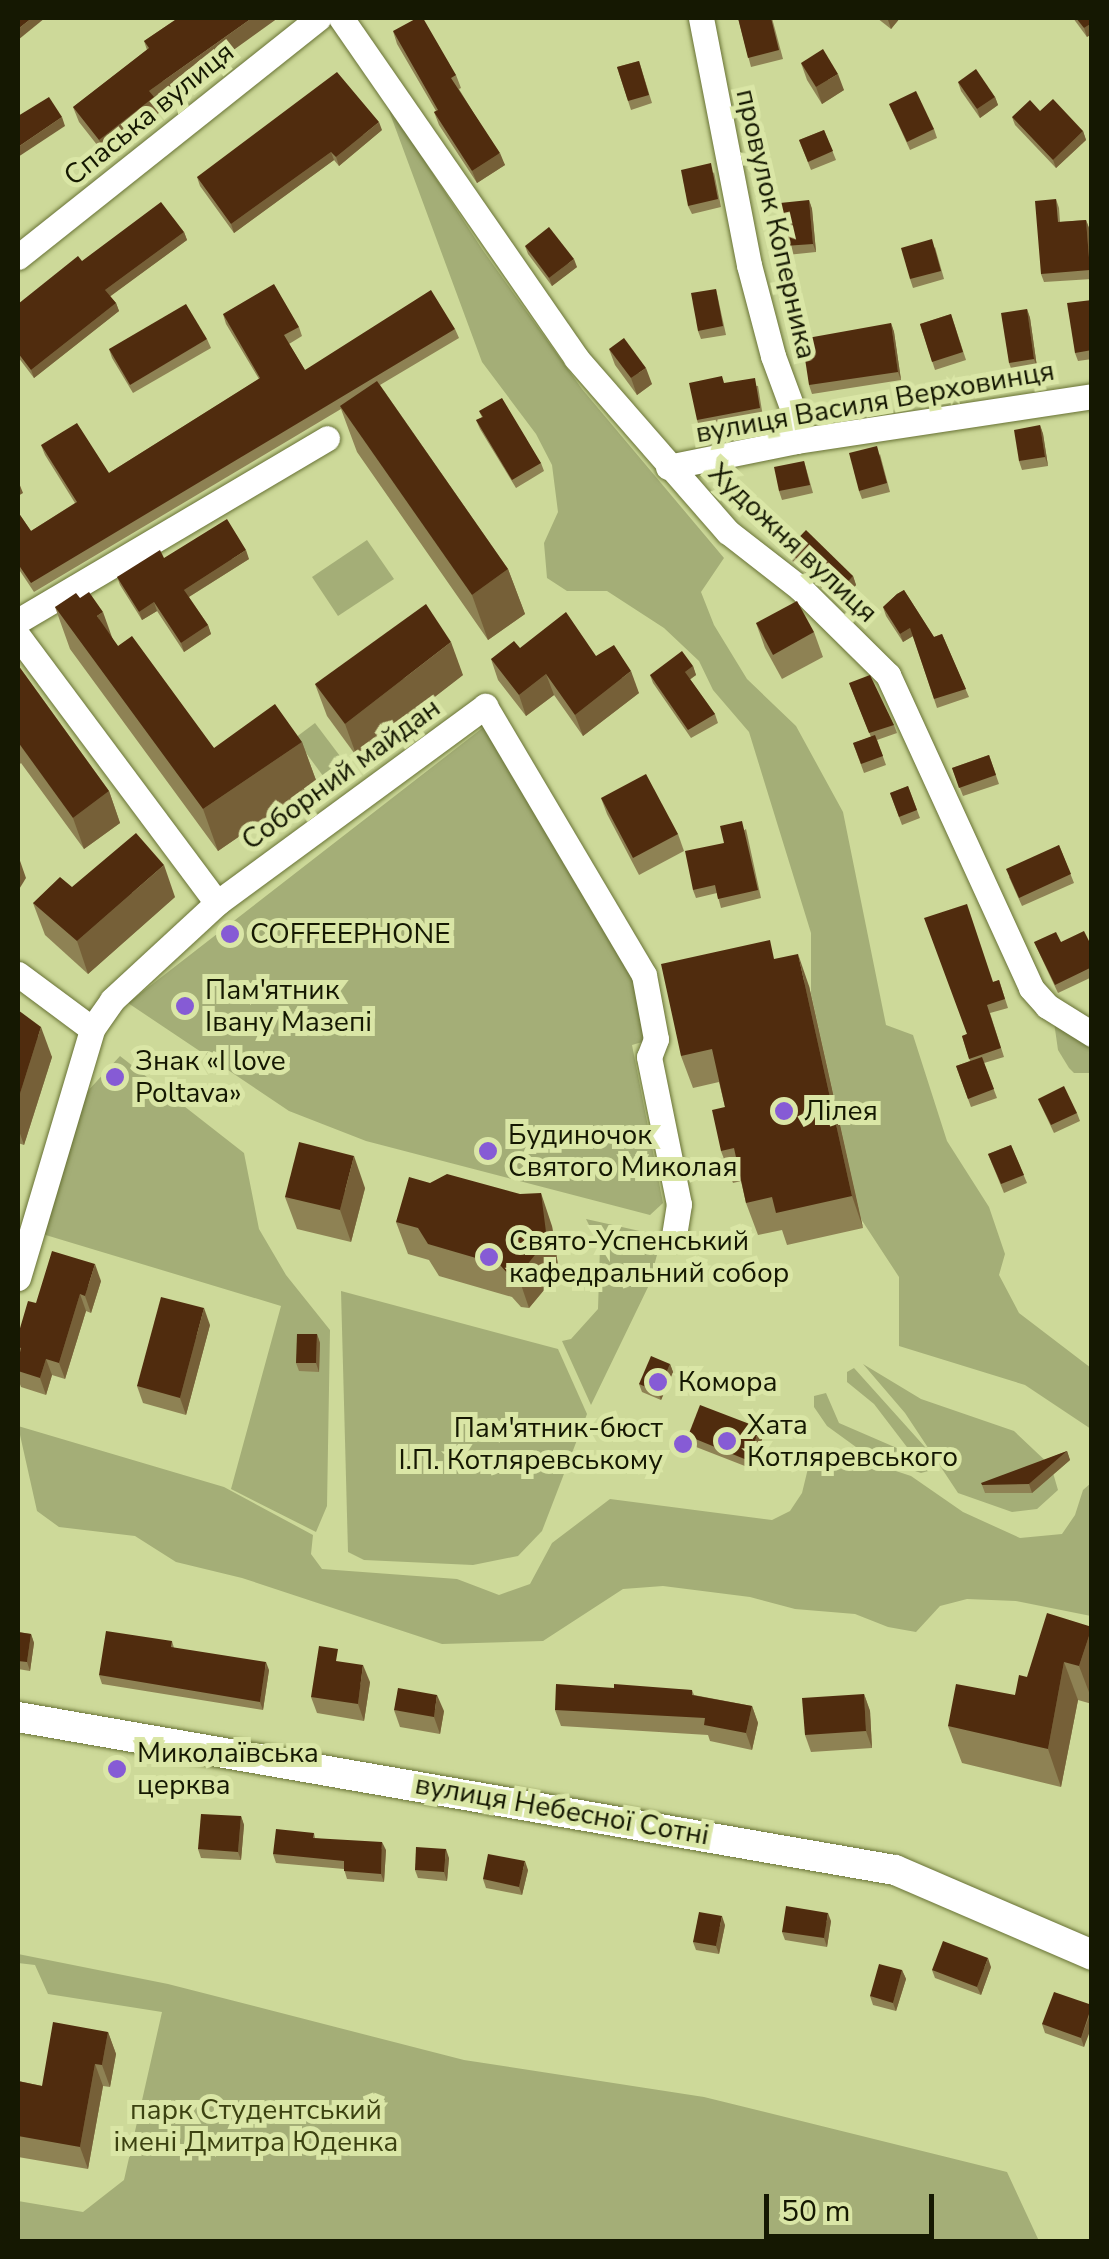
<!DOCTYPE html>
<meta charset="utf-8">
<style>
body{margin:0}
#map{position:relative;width:1109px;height:2259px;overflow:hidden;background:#cdd999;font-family:"Nunito Sans",sans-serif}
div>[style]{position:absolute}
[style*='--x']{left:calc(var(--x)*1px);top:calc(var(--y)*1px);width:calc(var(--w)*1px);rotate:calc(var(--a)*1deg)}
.green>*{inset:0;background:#a4ae77}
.roads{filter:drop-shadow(0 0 2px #687235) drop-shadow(0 0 2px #687235)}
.minor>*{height:25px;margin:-12.5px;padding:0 12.5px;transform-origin:12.5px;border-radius:12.5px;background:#fff}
.major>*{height:30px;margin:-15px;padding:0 15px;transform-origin:15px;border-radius:15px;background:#fff}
.wall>*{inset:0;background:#8e8254}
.shaded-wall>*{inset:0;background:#766038}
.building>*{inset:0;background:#502c0e}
.dots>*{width:28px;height:28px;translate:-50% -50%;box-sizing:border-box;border:5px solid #dae6a6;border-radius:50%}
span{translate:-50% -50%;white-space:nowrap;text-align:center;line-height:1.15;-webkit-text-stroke:10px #dae6a6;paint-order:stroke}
.street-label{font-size:28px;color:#151802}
.poi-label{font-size:28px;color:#151802}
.left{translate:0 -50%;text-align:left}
.right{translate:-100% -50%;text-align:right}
.park-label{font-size:28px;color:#3c4211}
.frame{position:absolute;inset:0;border:20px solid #151802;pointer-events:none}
.scale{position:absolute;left:764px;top:2194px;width:170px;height:45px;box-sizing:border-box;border:5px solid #151802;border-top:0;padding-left:12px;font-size:30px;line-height:35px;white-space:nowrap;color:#151802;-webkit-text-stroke:8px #dae6a6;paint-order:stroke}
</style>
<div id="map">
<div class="green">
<i style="clip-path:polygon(385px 100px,482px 249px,582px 389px,724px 558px,701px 592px,714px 625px,747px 679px,796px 726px,843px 812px,886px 1025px,913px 1035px,947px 1141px,989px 1207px,1005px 1254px,999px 1275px,1019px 1313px,1091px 1368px,1091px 1429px,1025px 1385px,899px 1346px,899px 1277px,861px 1219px,811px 994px,811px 933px,749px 732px,713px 690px,699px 661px,664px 628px,607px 591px,567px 591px,547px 578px,544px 543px,558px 512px,552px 465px,536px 434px,482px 362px)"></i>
<i style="clip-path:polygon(367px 540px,394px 579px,338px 616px,312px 577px)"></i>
<i style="clip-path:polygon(315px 723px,349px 768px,329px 784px,295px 738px)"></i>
<i style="clip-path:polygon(485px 726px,638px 977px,649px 1040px,632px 1045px,663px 1203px,650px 1215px,366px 1141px,289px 1111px,128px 1003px)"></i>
<i style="clip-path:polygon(1054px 1022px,1091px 1026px,1091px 1073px,1074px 1073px,1069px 1068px,1058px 1050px)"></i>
<i style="clip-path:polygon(120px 1056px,244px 1153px,259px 1229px,286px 1275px,330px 1330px,327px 1506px,316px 1532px,231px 1489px,281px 1306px,39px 1233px,85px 1094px)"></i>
<i style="clip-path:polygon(586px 1219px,662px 1236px,649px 1285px,591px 1405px,562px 1341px,571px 1339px,598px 1309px,600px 1247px)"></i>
<i style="clip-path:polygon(341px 1291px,558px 1349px,587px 1414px,542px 1531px,518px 1556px,473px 1565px,364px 1560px,348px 1552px)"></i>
<i style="clip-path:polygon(863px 1364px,921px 1399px,1014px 1431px,1051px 1466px,1058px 1490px,1037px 1509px,1012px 1512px,958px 1493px,905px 1413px)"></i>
<i style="clip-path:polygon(854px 1368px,925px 1447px,932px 1470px,921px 1473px,867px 1455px,827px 1426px,814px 1407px,814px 1396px,826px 1393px,839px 1423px,913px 1455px,874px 1404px,847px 1382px,847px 1372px)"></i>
<i style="clip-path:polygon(18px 1426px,224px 1487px,313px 1535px,311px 1554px,322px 1569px,457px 1579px,499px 1595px,530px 1584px,552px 1543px,610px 1499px,772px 1520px,790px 1511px,802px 1493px,811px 1456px,835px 1451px,911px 1476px,963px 1512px,1020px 1538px,1062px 1534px,1075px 1515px,1083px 1490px,1091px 1483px,1091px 1616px,1016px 1601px,967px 1599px,940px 1606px,916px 1632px,888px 1627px,855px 1614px,795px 1609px,750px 1597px,663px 1586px,623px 1589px,543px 1641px,442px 1644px,242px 1578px,176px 1562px,135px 1536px,59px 1527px,37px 1511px)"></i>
<i style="clip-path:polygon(18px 1954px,168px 1984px,464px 2060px,704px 2097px,1007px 2172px,1039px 2241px,18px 2241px,18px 2201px,83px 2212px,124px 2180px,162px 2012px,48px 1994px,35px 1965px,18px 1963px)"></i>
</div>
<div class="roads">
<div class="minor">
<i style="--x:341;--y:18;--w:413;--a:55.3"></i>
<i style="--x:576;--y:358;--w:231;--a:48.9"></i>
<i style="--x:728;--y:532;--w:91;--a:37.9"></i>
<i style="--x:800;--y:588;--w:124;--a:44.7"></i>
<i style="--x:888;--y:675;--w:344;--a:65.4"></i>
<i style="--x:1031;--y:988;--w:24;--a:48"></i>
<i style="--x:1047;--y:1006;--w:53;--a:31.9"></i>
<i style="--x:701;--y:18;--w:252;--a:79"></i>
<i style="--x:749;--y:265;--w:94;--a:75.2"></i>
<i style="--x:773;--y:356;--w:69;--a:69.7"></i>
<i style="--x:797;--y:421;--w:20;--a:93"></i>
<i style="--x:18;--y:257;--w:384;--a:-38.5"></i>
<i style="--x:668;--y:467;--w:131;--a:-11.5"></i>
<i style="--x:796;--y:441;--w:299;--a:-8.6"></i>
<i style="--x:18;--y:621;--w:359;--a:-30.6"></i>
<i style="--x:18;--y:636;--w:333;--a:53.3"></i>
<i style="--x:18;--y:974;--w:92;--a:36.6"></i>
<i style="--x:18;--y:1278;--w:260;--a:-73.4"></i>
<i style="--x:92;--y:1029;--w:35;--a:-55"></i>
<i style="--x:112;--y:1000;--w:143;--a:-42.7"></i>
<i style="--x:217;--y:903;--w:333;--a:-36.3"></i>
<i style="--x:485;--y:706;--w:312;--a:59.4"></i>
<i style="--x:644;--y:975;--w:65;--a:79.4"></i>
<i style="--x:656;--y:1039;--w:19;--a:111"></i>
<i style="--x:649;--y:1057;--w:150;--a:78.5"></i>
<i style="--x:679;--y:1204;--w:32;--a:99"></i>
</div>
<div class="major">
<i style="--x:18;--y:1717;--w:890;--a:9.9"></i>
<i style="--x:895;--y:1870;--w:215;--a:23.3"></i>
</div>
</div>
<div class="wall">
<i style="clip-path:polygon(178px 18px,157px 105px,160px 112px,105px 155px,79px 122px,73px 107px,147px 50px,144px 41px)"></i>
<i style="clip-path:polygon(738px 18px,772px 18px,783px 59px,751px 67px)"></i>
<i style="clip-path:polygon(877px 18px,900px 18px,891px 29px)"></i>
<i style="clip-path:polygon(1073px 18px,1092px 18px,1087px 37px)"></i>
<i style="clip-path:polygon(393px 31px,456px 75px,461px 88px,459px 89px,505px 165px,477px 183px,439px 125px,434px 112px,436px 111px,397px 44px)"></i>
<i style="clip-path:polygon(639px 61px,652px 103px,631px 110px,617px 67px)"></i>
<i style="clip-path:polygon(801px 63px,844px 90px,822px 104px,807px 80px)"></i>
<i style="clip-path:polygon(958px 82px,995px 97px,998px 105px,980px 118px,961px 91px)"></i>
<i style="clip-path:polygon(889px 104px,934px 129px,937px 138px,910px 150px)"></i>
<i style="clip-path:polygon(1012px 117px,1083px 131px,1086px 140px,1056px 168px,1015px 125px)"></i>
<i style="clip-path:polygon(382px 130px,339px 166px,334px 160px,234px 233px,200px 186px,197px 177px)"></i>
<i style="clip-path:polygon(824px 130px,836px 160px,811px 170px,799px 140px)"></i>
<i style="clip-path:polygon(714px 172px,721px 207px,692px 214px,688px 206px)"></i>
<i style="clip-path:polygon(1056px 199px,1059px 208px,1060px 222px,1086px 220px,1089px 228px,1092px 279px,1044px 282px,1041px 274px)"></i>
<i style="clip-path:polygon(809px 200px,812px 209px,816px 252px,787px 255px,784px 246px)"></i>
<i style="clip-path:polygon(184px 232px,187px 240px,110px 296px,116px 303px,119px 311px,34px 378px,18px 357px,18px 304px)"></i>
<i style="clip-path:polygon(525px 246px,577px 267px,552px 286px,528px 254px)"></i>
<i style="clip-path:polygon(935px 247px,944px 279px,913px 288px,910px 279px)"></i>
<i style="clip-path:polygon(716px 289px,726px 335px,701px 339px,698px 331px)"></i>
<i style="clip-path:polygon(1092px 300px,1092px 359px,1078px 361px,1075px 353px)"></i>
<i style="clip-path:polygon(1027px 309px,1030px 318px,1037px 367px,1012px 371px,1009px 363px)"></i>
<i style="clip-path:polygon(223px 314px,299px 327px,302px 336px,289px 344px,305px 370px,455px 329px,459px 338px,380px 385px,508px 569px,525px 614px,488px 640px,357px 452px,341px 409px,34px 592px,18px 568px,18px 512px,31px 531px,75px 503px,45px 455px,41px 445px,109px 473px,259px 379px,226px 324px)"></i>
<i style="clip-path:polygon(951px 314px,966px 360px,935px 370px,920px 324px)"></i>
<i style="clip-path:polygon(891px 323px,894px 332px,901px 380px,812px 394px,809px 385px)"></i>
<i style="clip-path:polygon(207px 339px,211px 348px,133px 393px,112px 358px,109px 349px)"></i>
<i style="clip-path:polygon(609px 349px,652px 384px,637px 395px,615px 365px)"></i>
<i style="clip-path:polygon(725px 383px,758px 386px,763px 417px,700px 429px,697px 420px)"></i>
<i style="clip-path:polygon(479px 411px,541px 463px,544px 471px,516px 488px,480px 429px,476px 420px,482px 417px)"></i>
<i style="clip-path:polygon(1040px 425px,1043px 434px,1048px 466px,1022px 470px,1019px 461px)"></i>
<i style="clip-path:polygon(880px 454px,890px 492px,862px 499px,859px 491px)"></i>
<i style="clip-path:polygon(804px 461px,813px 493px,782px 500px,779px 491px)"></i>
<i style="clip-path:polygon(787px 550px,853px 576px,856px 585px,839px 604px,790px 559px)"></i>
<i style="clip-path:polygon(164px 558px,249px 559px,189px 597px,208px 625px,211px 634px,184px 652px,157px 611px,142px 620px,120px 585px,117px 577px)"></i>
<i style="clip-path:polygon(904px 590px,934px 637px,942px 634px,969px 697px,937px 708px,913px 636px,903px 642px,886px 616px,883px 607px,897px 594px)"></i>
<i style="clip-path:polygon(80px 598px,118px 646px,214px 748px,302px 742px,317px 783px,218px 851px,70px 649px,55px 607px)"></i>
<i style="clip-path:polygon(756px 623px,814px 632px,823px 657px,782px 679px,765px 648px)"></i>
<i style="clip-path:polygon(520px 648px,596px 656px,639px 693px,583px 736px,554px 695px,526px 716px,498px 680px,491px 659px)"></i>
<i style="clip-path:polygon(18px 665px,109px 791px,120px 823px,84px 849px,21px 763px,18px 766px)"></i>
<i style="clip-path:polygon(693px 666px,696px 675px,690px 679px,715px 714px,718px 723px,691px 738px,653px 683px,650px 675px)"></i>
<i style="clip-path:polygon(463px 675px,357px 757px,327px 716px,315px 684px)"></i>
<i style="clip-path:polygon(849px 683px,894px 725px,897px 733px,877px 740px,886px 765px,864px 773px,853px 743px,871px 737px)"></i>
<i style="clip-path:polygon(989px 755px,999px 784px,963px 796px,952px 768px)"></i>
<i style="clip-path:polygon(908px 786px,920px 818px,902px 825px,890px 793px)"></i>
<i style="clip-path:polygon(601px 798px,678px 834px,684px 851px,639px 875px,607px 814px)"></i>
<i style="clip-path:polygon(746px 829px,761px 898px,721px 908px,717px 893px,696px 898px,693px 890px,724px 843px)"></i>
<i style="clip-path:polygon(1059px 845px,1074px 883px,1022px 906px,1009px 877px)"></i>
<i style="clip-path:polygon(72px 887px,175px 897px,88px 974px,45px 935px,33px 903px)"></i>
<i style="clip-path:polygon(1034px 942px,1061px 942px,1092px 947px,1092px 977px,1058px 993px)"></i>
<i style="clip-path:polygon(777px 959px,809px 986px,863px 1228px,787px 1245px,782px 1230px,758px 1235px,746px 1203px,741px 1181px,733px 1183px,721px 1151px,725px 1107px,719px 1082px,693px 1088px,681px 1056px)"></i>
<i style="clip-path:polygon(999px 980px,1008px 1008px,990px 1013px,1004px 1057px,984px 1063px,997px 1098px,971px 1107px,956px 1066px,970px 1061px,962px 1036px,967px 1034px,993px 982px)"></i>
<i style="clip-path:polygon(18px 1010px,52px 1057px,24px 1145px,18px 1143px)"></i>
<i style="clip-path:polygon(1038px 1099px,1077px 1113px,1080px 1121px,1054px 1133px)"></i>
<i style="clip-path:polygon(1011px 1145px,1027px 1183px,1004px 1193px,988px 1154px)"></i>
<i style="clip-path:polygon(365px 1188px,351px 1242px,297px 1229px,285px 1197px)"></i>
<i style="clip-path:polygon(396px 1222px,552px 1226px,559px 1272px,529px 1308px,521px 1307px,512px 1297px,439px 1276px,429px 1260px,408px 1254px)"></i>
<i style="clip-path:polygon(101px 1281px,91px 1313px,86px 1311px,65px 1379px,52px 1375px,46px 1395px,21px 1387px,18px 1379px,18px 1335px,36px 1303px)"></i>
<i style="clip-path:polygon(210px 1325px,186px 1415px,143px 1403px,137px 1386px)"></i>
<i style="clip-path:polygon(317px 1334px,320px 1343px,319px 1372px,299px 1371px,296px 1363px)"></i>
<i style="clip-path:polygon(670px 1364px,673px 1372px,661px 1400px,642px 1392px,639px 1384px)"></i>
<i style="clip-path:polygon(688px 1436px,763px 1437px,750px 1468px,691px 1445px)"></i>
<i style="clip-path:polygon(1067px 1451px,1070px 1460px,1032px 1493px,985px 1493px,982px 1485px)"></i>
<i style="clip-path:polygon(1092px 1627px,1092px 1704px,1078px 1700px,1061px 1787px,962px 1763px,948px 1726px,1015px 1695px,1027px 1677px)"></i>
<i style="clip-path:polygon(18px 1632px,31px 1634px,34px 1643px,30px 1671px,18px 1669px)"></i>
<i style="clip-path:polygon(172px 1641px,174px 1648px,269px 1670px,263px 1710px,102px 1684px,99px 1675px)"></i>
<i style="clip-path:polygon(370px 1682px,364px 1721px,317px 1713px,311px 1697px)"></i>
<i style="clip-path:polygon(614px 1688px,692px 1690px,694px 1695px,752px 1706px,758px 1723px,752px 1750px,710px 1741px,708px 1735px,561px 1726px,555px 1710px)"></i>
<i style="clip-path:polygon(864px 1694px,870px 1711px,872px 1748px,811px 1752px,805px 1735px)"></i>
<i style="clip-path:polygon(394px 1710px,444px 1711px,440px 1734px,400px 1727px)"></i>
<i style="clip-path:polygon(241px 1816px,244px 1825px,241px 1860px,201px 1858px,198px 1849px)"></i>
<i style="clip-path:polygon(314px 1833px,315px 1838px,386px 1850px,384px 1882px,347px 1879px,344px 1869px,276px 1863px,273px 1854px)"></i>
<i style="clip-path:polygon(449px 1858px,447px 1881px,418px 1878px,415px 1870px)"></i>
<i style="clip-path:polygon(528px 1870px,522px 1895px,486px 1888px,483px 1879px)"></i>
<i style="clip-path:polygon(831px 1921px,827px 1947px,785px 1940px,782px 1932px)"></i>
<i style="clip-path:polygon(725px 1925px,719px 1954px,696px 1950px,693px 1942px)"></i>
<i style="clip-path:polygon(991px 1967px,981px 1995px,935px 1978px,932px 1970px)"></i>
<i style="clip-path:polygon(902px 1970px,906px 1979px,896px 2011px,873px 2005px,870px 1996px)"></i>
<i style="clip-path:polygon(1092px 2005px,1084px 2047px,1045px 2033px,1042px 2024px)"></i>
<i style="clip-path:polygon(108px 2032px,116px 2054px,110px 2087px,103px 2086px,88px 2169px,18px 2157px,18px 2081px,42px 2086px)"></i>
</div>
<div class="shaded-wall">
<i style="clip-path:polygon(32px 18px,45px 18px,18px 40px,18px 29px)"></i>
<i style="clip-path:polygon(252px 18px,278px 18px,157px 105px,160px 112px,105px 155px,99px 140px,149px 91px)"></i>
<i style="clip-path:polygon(890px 18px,900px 18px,891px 29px,888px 20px)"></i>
<i style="clip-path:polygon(1092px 23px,1092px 34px,1087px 37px,1084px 28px)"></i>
<i style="clip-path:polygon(838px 74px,844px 90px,822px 104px,816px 87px)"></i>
<i style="clip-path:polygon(995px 97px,998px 105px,980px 118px,977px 109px)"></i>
<i style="clip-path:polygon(62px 117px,65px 126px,18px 157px,18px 147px)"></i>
<i style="clip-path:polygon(379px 122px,382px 130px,339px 166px,336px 157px)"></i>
<i style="clip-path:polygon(1083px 131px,1086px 140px,1056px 168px,1053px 160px)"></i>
<i style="clip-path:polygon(331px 152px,334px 160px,234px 233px,231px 224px)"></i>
<i style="clip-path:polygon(500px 153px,505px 165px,477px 183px,472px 171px)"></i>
<i style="clip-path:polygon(809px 200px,812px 209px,816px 252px,813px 244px)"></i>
<i style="clip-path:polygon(1086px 220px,1089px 228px,1092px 275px,1090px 270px)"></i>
<i style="clip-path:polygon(184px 232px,187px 240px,108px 298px,105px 290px)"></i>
<i style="clip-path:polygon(574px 259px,577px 267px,552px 286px,549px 278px)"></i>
<i style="clip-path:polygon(116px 303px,119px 311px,34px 378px,31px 370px)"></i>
<i style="clip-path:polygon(1027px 309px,1030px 318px,1037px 367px,1034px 359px)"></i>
<i style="clip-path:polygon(891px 323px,894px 332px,901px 380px,898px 372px)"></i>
<i style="clip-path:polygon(646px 368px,652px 384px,637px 395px,631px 378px)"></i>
<i style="clip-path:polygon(1040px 425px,1043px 434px,1048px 466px,1045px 457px)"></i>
<i style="clip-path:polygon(19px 483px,23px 493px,18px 496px,18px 484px)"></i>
<i style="clip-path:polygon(246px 550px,249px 559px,187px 598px,184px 590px)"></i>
<i style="clip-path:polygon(508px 569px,525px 614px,488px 640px,472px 595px)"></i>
<i style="clip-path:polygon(853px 576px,856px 585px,839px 604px,836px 595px)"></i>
<i style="clip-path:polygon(154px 602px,157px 611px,142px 620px,139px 612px)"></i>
<i style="clip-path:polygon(103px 612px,118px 654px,97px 616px)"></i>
<i style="clip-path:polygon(208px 625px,211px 634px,184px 652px,181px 643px)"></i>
<i style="clip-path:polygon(910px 628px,913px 636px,903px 642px,900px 634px)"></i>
<i style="clip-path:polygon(451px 642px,463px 675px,357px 757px,345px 724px)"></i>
<i style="clip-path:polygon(693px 666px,696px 675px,688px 681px,685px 672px)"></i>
<i style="clip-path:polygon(631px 671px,639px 693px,583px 736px,575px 715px)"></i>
<i style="clip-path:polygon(546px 674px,554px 695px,526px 716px,519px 695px)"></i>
<i style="clip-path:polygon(302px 742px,317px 783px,218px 851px,203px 809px)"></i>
<i style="clip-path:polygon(109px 791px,120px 823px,84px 849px,73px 818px)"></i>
<i style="clip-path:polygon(18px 855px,26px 878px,18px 891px)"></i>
<i style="clip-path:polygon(164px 865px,175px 897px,88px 974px,77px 941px)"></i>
<i style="clip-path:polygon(798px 954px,809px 986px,863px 1228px,852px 1196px)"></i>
<i style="clip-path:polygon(41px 1027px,52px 1057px,24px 1145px,18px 1128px,18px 1100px)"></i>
<i style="clip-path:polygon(354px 1156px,365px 1188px,351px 1242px,340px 1210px)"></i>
<i style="clip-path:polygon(541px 1193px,552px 1226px,559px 1272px,529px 1308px,518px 1276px)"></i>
<i style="clip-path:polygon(95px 1264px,101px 1281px,91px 1313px,85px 1296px)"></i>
<i style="clip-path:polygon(80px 1294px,86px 1311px,65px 1379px,59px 1363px)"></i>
<i style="clip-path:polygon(204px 1308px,210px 1325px,186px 1415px,180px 1398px)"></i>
<i style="clip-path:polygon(317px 1334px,320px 1343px,319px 1372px,316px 1363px)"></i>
<i style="clip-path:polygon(46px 1359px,52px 1375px,46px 1395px,40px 1378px)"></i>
<i style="clip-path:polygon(670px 1364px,673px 1372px,661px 1400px,658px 1392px)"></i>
<i style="clip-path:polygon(760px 1428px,763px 1437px,750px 1468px,747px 1460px)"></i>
<i style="clip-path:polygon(1067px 1451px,1070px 1460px,1032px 1493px,1029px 1484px)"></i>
<i style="clip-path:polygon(1092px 1627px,1092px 1700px,1079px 1666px)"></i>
<i style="clip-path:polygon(31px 1634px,34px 1643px,30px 1671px,27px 1662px)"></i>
<i style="clip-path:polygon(266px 1662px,269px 1670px,263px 1710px,260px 1702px)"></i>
<i style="clip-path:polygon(1064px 1662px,1078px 1700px,1061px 1787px,1048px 1749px)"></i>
<i style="clip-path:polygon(363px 1665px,370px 1682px,364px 1721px,358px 1704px)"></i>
<i style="clip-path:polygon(864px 1694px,870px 1711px,872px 1748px,866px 1731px)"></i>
<i style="clip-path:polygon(437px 1695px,444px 1711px,440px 1734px,434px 1717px)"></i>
<i style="clip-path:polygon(752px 1706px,758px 1723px,752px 1750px,746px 1733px)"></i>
<i style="clip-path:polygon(241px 1816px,244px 1825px,241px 1860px,238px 1852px)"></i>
<i style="clip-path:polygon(382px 1842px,386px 1850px,384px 1882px,381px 1874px)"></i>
<i style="clip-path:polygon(446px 1849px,449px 1858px,447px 1881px,444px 1872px)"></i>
<i style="clip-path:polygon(525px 1861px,528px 1870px,522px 1895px,519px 1887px)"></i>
<i style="clip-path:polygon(828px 1913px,831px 1921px,827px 1947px,824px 1938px)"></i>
<i style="clip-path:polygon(722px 1916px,725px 1925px,719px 1954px,716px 1946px)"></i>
<i style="clip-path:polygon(988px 1958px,991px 1967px,981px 1995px,977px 1987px)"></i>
<i style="clip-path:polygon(902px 1970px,906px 1979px,896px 2011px,893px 2003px)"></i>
<i style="clip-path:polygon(1092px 2009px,1092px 2026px,1084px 2047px,1081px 2038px)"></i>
<i style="clip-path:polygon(108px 2032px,116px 2054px,110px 2087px,102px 2065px)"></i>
<i style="clip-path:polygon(95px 2064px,103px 2086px,88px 2169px,80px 2147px)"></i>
</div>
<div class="building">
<i style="clip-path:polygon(18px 18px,32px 18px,18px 29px)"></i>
<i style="clip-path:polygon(178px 18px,252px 18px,149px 91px,154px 97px,99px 140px,73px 107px,149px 48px,144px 41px)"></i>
<i style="clip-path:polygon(417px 18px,423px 18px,456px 75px,451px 78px,500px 153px,472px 171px,434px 112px,438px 110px,393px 31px)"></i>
<i style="clip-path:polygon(738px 18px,771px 18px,779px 50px,748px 58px)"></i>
<i style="clip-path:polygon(1076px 18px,1092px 18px,1092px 23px,1084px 28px)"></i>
<i style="clip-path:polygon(823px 49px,838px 74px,816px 87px,801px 63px)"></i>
<i style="clip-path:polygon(639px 61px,649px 95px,628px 101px,617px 67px)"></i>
<i style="clip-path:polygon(976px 69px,995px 97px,977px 109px,958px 82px)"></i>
<i style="clip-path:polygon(337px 72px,379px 122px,336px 157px,331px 152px,231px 224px,197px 177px)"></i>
<i style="clip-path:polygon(916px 91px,934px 129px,907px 142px,889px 104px)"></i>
<i style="clip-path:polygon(49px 97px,62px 117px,18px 147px,18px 116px)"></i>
<i style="clip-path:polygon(1053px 99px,1083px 131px,1053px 160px,1012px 117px,1030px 100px,1040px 111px)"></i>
<i style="clip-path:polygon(824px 130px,833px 151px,808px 162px,799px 140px)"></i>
<i style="clip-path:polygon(711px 163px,718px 199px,688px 206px,681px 170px)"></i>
<i style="clip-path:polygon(1056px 199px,1058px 222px,1086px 220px,1090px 270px,1041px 274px,1035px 201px)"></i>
<i style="clip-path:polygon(809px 200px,813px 244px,784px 246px,780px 203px)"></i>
<i style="clip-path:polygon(161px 202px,184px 232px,105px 290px,116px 303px,31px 370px,18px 353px,18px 304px,78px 256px,82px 261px)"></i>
<i style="clip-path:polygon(549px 227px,574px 259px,549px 278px,525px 246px)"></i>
<i style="clip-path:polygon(932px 239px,941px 271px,910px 279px,901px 248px)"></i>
<i style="clip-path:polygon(274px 284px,299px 327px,284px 335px,305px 370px,431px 290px,455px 329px,31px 583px,18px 564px,18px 512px,31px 531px,77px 502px,41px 445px,77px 423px,109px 473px,260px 378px,223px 314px)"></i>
<i style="clip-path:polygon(716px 289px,723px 326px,698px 331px,691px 293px)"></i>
<i style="clip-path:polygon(1092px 300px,1092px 350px,1075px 353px,1067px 303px)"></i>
<i style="clip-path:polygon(186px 304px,207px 339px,130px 385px,109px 349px)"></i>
<i style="clip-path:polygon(1027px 309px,1034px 359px,1009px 363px,1001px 313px)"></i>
<i style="clip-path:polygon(951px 314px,963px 352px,932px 362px,920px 324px)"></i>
<i style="clip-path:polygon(891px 323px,898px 372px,809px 385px,802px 339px)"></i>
<i style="clip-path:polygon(624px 338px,646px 368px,631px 378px,609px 349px)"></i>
<i style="clip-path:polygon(722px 376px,724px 383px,755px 378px,760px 408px,697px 420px,689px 383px)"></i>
<i style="clip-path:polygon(377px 381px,508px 569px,472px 595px,340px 406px)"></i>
<i style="clip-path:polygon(502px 398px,541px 463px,512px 480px,476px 420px,483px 417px,479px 411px)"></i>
<i style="clip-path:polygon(1040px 425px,1045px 457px,1019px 461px,1014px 430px)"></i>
<i style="clip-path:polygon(877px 446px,887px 483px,859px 491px,849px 453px)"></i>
<i style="clip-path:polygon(804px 461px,810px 485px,779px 491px,774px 467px)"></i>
<i style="clip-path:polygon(227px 519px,246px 550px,184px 590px,208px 625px,181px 643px,154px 602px,139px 612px,117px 577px,160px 550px,164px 558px)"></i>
<i style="clip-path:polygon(806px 530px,853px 576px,836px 595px,787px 550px)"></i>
<i style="clip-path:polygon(904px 590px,934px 637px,942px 634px,966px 689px,934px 699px,910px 628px,900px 634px,883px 607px,897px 594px)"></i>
<i style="clip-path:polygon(89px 592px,103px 612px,97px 616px,118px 646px,132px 636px,214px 748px,275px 704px,302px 742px,203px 809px,55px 607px,76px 593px,80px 598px)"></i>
<i style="clip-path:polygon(797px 601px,814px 632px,773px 655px,756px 623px)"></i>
<i style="clip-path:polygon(426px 604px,451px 642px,345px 724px,315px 684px)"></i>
<i style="clip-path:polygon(566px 612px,596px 656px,614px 645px,631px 671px,575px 715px,546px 674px,519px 695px,491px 659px,514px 641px,520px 648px)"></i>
<i style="clip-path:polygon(682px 651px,693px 666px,685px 672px,715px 714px,688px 730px,650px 675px)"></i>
<i style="clip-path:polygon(18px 665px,109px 791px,73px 818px,18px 742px)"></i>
<i style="clip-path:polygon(870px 675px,894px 725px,869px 733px,849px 683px)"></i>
<i style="clip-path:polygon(875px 735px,883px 756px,861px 764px,853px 743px)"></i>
<i style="clip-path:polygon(989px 755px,996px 775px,959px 788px,952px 768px)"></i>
<i style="clip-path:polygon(646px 774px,678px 834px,633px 858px,601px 798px)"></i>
<i style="clip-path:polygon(908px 786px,917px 810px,899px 817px,890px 793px)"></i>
<i style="clip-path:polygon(742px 821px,758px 890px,718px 899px,715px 885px,693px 890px,685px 851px,724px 843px,720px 826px)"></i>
<i style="clip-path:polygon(136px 833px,164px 865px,77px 941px,33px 903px,60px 877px,72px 887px)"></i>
<i style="clip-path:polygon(1059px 845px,1071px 874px,1019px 898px,1006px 869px)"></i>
<i style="clip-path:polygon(967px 904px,993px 982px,999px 980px,1005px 999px,987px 1005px,1001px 1048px,969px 1059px,962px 1036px,967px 1034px,924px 918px)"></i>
<i style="clip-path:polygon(1084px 931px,1092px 947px,1092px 967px,1055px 985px,1034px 942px,1056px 932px,1061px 942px)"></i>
<i style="clip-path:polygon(770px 940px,774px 959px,798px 954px,852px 1196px,776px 1213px,772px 1197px,746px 1203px,734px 1148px,721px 1151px,712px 1110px,725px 1107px,712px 1049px,681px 1056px,661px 964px)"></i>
<i style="clip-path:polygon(18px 1010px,41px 1027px,18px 1100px)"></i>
<i style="clip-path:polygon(982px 1057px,994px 1089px,968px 1099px,956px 1066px)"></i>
<i style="clip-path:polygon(1064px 1086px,1077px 1113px,1051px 1125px,1038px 1099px)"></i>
<i style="clip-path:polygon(299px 1142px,354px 1156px,340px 1210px,285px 1197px)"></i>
<i style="clip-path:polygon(1011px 1145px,1024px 1175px,1001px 1184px,988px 1154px)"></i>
<i style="clip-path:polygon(447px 1174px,520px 1194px,541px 1193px,547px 1240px,518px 1276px,509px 1275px,500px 1265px,428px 1244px,418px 1228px,396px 1222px,409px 1177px,430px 1183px)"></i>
<i style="clip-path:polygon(52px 1251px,95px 1264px,85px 1296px,80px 1294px,59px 1363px,46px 1359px,40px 1378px,18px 1371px,18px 1361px,21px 1348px,18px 1347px,18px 1335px,28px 1301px,36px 1303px)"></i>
<i style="clip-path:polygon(161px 1297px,204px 1308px,180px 1398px,137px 1386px)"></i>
<i style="clip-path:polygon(297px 1334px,317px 1334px,316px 1363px,296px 1363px)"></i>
<i style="clip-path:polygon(651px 1356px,670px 1364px,658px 1392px,639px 1384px)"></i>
<i style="clip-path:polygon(700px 1405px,760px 1428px,747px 1460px,688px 1436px)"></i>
<i style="clip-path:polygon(1067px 1451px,1029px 1484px,982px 1485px,981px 1483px)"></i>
<i style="clip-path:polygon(1047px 1613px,1092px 1627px,1079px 1666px,1064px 1662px,1048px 1749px,948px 1726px,956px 1684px,1015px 1695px,1019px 1675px,1027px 1677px)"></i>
<i style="clip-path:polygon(106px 1631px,172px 1641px,171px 1647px,266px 1662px,260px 1702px,99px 1675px)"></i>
<i style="clip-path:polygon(18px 1632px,31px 1634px,27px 1662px,18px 1661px)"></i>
<i style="clip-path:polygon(319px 1646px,338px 1649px,336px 1661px,363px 1665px,358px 1704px,311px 1697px)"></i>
<i style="clip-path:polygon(556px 1684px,614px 1688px,614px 1684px,692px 1690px,692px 1695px,752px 1706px,746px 1733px,704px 1725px,705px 1718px,555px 1710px)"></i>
<i style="clip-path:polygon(398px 1688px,437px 1695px,434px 1717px,394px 1710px)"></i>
<i style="clip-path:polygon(864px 1694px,866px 1731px,805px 1735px,802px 1698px)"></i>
<i style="clip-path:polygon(201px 1814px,241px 1816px,238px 1852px,198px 1849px)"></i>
<i style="clip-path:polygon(276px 1829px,314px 1833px,313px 1838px,382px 1842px,381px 1874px,344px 1871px,344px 1861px,273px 1854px)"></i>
<i style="clip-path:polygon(416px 1847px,446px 1849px,444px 1872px,415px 1870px)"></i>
<i style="clip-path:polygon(488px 1854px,525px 1861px,519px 1887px,483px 1879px)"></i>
<i style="clip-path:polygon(786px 1906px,828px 1913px,824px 1938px,782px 1932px)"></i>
<i style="clip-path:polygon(699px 1912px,722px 1916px,716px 1946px,693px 1942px)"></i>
<i style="clip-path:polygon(943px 1941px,988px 1958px,977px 1987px,932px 1970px)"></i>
<i style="clip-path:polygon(879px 1964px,902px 1970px,893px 2003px,870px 1996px)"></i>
<i style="clip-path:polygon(1054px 1992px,1092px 2005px,1081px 2038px,1042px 2024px)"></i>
<i style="clip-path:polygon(53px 2022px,108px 2032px,102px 2065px,95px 2064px,80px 2147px,18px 2136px,18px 2081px,42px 2086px)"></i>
</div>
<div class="dots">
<i style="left:230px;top:934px;background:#865bd5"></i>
<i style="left:185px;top:1006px;background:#865bd5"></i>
<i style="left:115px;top:1077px;background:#865bd5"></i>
<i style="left:784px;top:1111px;background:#865bd5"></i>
<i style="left:488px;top:1151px;background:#865bd5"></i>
<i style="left:489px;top:1257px;background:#865bd5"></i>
<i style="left:658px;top:1382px;background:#865bd5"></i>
<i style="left:727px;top:1441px;background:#865bd5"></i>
<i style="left:683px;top:1444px;background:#865bd5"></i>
<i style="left:117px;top:1769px;background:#865bd5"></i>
</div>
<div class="street-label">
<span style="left:149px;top:114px;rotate:-39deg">Спаська вулиця</span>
<span style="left:776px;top:224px;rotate:77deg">провулок Коперника</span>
<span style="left:875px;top:402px;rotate:-10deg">вулиця Василя Верховинця</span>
<span style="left:793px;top:543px;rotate:43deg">Художня вулиця</span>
<span style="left:341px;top:774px;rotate:-36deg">Соборний майдан</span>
<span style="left:562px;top:1810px;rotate:10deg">вулиця Небесної Сотні</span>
</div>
<div class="poi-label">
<span class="left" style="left:250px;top:934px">COFFEEPHONE</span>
<span class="left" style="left:205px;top:1006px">Пам'ятник<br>Івану Мазепі</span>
<span class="left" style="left:135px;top:1077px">Знак «I love<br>Poltava»</span>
<span class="left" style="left:804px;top:1111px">Лілея</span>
<span class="left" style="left:508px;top:1151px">Будиночок<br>Святого Миколая</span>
<span class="left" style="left:509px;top:1257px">Свято-Успенський<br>кафедральний собор</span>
<span class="left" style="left:678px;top:1382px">Комора</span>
<span class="left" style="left:747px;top:1441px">Хата<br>Котляревського</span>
<span class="right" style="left:663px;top:1444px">Пам'ятник-бюст<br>І.П. Котляревському</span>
<span class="left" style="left:137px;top:1769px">Миколаївська<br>церква</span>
</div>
<div class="park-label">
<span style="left:256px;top:2126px">парк Студентський<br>імені Дмитра Юденка</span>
</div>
<div class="frame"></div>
<div class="scale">50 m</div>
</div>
